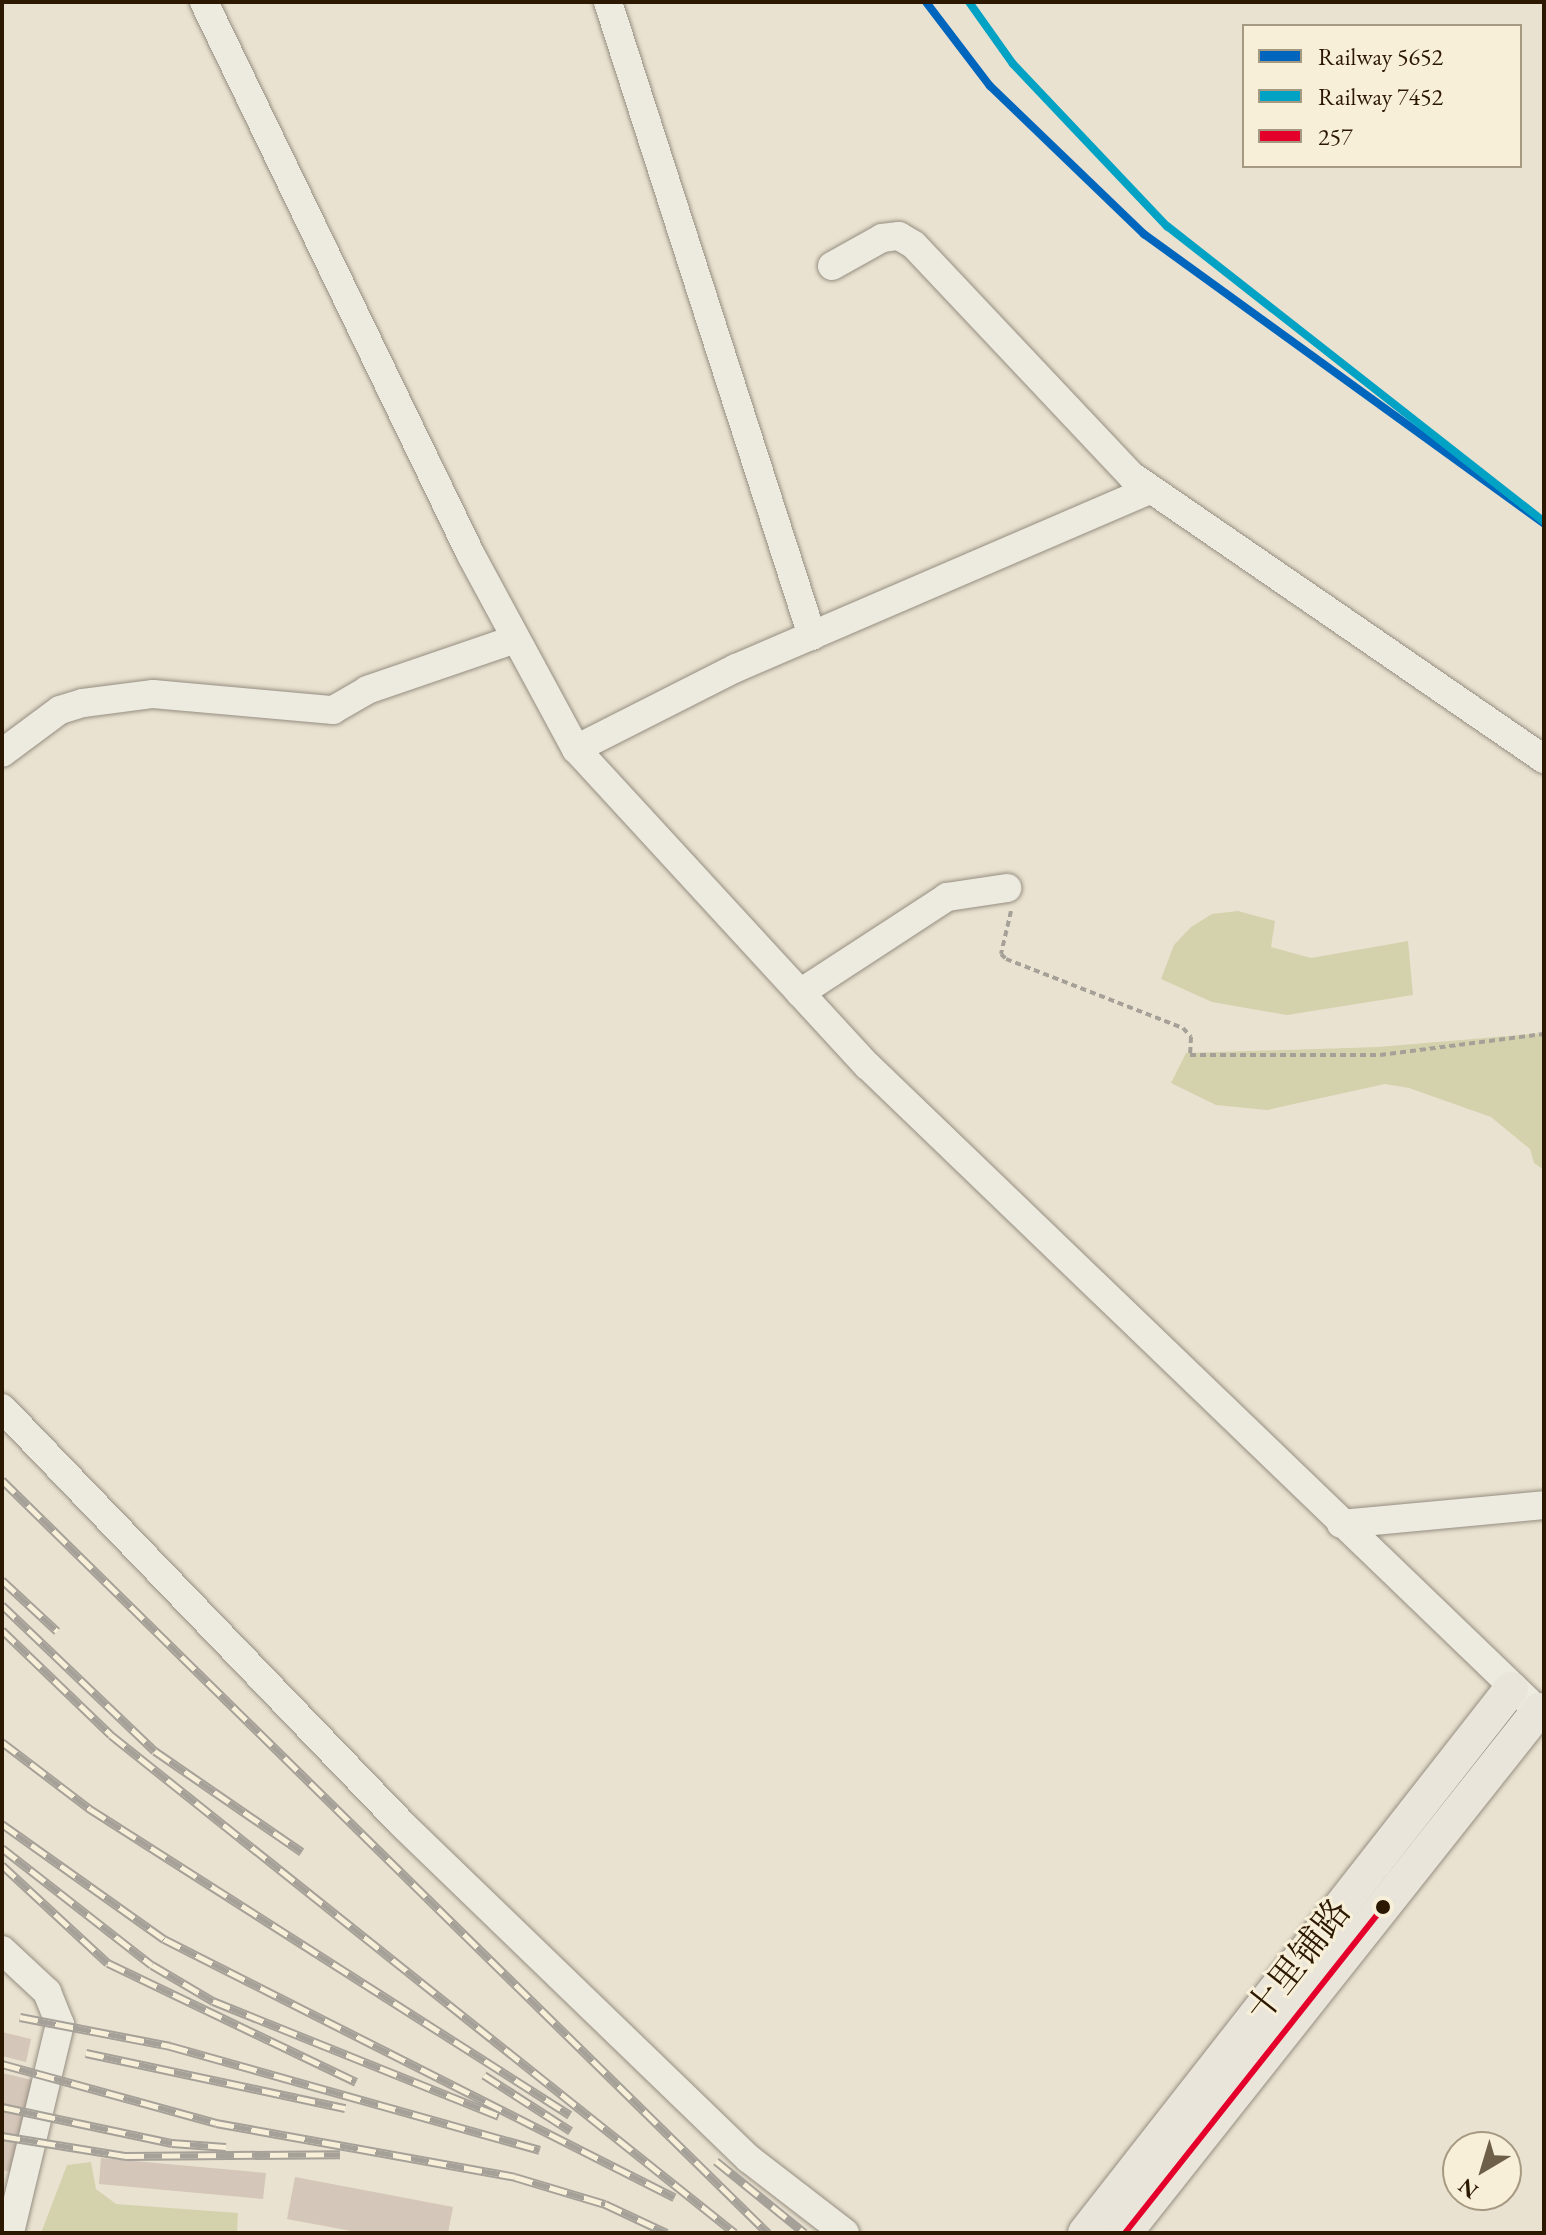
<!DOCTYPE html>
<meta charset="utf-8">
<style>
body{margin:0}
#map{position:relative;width:1546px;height:2235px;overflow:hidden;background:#eae2d0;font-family:"EB Garamond","Noto Serif SC",serif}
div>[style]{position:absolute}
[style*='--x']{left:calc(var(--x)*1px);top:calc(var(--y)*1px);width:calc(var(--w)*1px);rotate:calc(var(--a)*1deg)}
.green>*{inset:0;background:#d4d1ad}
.building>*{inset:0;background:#d4c6b8}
.path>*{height:4px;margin-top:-2px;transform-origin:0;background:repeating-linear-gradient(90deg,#a6a198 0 6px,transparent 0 10px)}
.roads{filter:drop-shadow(0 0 2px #958e81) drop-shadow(0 0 2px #958e81)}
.minor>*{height:28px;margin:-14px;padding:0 14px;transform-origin:14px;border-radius:14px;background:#edeae0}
.major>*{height:34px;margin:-17px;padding:0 17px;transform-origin:17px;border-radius:17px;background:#eae5db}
.rail>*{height:9px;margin-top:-4.5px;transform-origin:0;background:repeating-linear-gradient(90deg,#f8efd9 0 18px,#a6a198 0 36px);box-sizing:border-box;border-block:2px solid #a6a198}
.bus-1>*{height:6px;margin:-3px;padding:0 3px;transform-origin:3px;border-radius:3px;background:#e4002b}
.rail-1>*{height:8px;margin:-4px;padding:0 4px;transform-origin:4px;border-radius:4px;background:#0065bd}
.rail-2>*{height:8px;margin:-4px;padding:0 4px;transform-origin:4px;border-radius:4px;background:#02a2c4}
.dots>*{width:22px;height:22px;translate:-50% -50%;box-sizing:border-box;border:4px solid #f8efd9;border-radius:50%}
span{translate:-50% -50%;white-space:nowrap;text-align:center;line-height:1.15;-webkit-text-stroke:6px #f8efd9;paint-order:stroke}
.street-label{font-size:36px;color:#2c1800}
.frame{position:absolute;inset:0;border:4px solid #2c1800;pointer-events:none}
.legend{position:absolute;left:1242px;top:24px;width:280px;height:144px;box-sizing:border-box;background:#f8efd9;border:2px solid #a69982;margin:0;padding:10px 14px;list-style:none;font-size:24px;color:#2c1800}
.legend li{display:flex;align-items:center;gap:16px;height:40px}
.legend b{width:40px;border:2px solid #a69982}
.north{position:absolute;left:1442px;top:2131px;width:80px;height:80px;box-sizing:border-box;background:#f8efd9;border:2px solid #a69982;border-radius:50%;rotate:218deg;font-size:22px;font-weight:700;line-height:32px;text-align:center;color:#2c1800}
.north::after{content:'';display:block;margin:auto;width:28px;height:36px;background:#6e5f49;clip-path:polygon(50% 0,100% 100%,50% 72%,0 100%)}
</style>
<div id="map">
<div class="green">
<i style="clip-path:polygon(1238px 911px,1275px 921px,1271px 947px,1311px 958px,1408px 941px,1413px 995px,1287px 1015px,1212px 1002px,1161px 979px,1174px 945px,1191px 927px,1212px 914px)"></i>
<i style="clip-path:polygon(1544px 1033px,1544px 1170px,1534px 1163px,1530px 1149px,1491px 1117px,1409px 1088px,1385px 1084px,1267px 1110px,1216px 1105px,1171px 1083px,1186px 1053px,1378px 1047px)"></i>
<i style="clip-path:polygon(91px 2162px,96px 2189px,116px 2204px,238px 2213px,237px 2233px,41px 2233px,67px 2165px)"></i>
</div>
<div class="building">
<i style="clip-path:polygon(2px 2032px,31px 2039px,26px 2062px,2px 2056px)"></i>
<i style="clip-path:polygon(2px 2073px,36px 2081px,16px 2173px,2px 2170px)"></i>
<i style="clip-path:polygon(101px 2158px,266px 2173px,263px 2199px,99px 2184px)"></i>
<i style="clip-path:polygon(295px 2177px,453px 2207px,448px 2233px,362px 2233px,287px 2219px)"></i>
</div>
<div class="path">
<i style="--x:1011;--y:911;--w:44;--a:103.1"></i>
<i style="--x:1001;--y:954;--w:7;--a:45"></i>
<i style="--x:1006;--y:959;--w:190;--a:21.3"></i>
<i style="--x:1183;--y:1028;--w:12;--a:48"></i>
<i style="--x:1191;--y:1037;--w:18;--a:93"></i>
<i style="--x:1190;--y:1055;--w:190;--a:0"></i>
<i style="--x:1380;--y:1055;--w:165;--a:-7.3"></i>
</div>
<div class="roads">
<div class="minor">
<i style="--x:204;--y:2;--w:614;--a:64.23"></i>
<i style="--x:471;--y:555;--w:221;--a:61.6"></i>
<i style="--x:576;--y:749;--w:431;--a:47.4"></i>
<i style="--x:868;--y:1066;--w:917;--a:43.9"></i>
<i style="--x:608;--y:2;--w:666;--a:72.16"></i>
<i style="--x:832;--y:266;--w:57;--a:-29.2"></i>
<i style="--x:882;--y:238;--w:17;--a:-7"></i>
<i style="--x:899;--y:236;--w:17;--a:31"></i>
<i style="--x:914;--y:245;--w:318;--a:46.7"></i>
<i style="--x:1132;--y:476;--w:500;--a:34.5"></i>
<i style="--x:576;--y:749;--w:179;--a:-26.9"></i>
<i style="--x:736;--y:668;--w:451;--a:-23.3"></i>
<i style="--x:2;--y:753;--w:72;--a:-36.6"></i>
<i style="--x:60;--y:710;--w:24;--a:-17"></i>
<i style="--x:83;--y:703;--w:71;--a:-7.3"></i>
<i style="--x:153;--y:694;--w:181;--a:5.1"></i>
<i style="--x:333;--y:710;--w:39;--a:-30"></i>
<i style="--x:367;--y:690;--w:157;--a:-18.9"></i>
<i style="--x:800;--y:993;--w:176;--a:-33.1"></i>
<i style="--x:947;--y:897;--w:61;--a:-8.5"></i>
<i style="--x:2;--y:1408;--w:579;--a:46.12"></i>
<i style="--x:403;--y:1825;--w:481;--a:44"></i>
<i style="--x:749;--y:2159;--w:121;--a:37.6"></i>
<i style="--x:1341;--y:1524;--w:204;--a:-5.3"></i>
<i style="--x:2;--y:1950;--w:62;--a:43"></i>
<i style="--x:47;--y:1992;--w:35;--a:68"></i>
<i style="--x:60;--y:2024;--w:215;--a:103.5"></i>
</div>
<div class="major">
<i style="--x:1085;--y:2233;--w:691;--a:-51.94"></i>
<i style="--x:1125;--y:2233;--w:667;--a:-51.64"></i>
</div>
</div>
<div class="rail">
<i style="--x:2;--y:1480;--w:1074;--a:44.51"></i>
<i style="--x:2;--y:1580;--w:75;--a:42.8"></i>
<i style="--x:2;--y:1605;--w:211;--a:43.7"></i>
<i style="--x:155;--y:1751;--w:178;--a:34.5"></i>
<i style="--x:2;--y:1630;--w:151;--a:43.9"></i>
<i style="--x:111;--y:1735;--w:798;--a:38.59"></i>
<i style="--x:2;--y:1742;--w:111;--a:37.3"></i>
<i style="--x:90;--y:1809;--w:569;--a:32.52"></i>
<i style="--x:2;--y:1824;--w:199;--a:35.4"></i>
<i style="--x:164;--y:1939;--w:572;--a:26.83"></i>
<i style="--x:2;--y:1848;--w:190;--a:38"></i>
<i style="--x:152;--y:1965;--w:71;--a:30.5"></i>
<i style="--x:213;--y:2001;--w:308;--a:21.9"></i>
<i style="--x:2;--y:1865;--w:144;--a:42.8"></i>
<i style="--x:108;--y:1963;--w:275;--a:25.6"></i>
<i style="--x:20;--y:2017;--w:153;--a:10.9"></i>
<i style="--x:170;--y:2046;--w:384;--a:15.7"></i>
<i style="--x:86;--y:2053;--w:265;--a:12"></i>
<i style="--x:2;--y:2064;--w:222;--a:15.4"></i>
<i style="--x:216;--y:2123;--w:304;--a:10.2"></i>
<i style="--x:515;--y:2177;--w:94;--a:16.7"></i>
<i style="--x:605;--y:2204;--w:68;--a:25.1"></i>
<i style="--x:484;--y:2075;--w:103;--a:32.8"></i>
<i style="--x:2;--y:2107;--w:174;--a:12"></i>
<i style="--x:172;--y:2143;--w:54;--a:4.2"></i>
<i style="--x:2;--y:2136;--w:126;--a:9.2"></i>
<i style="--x:126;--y:2156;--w:214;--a:-0.5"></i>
<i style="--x:716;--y:2161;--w:114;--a:39"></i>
</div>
<div class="bus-1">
<i style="--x:1125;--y:2233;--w:416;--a:-51.6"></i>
</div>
<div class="rail-1">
<i style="--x:926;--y:2;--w:106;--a:52.7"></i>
<i style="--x:990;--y:86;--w:214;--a:43.9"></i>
<i style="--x:1144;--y:234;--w:494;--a:35.9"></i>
</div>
<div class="rail-2">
<i style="--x:969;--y:2;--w:76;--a:54.6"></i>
<i style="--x:1013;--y:64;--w:224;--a:46.5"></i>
<i style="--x:1167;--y:226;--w:479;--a:38.1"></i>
</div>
<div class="dots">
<i style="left:1383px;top:1907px;background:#2c1800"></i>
</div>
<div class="street-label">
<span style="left:1298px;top:1960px;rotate:-52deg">十里铺路</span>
</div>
<div class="frame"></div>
<ul class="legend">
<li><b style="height:10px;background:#0065bd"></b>Railway 5652</li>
<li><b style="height:10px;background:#02a2c4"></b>Railway 7452</li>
<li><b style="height:10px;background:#e4002b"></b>257</li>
</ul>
<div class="north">N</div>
</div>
